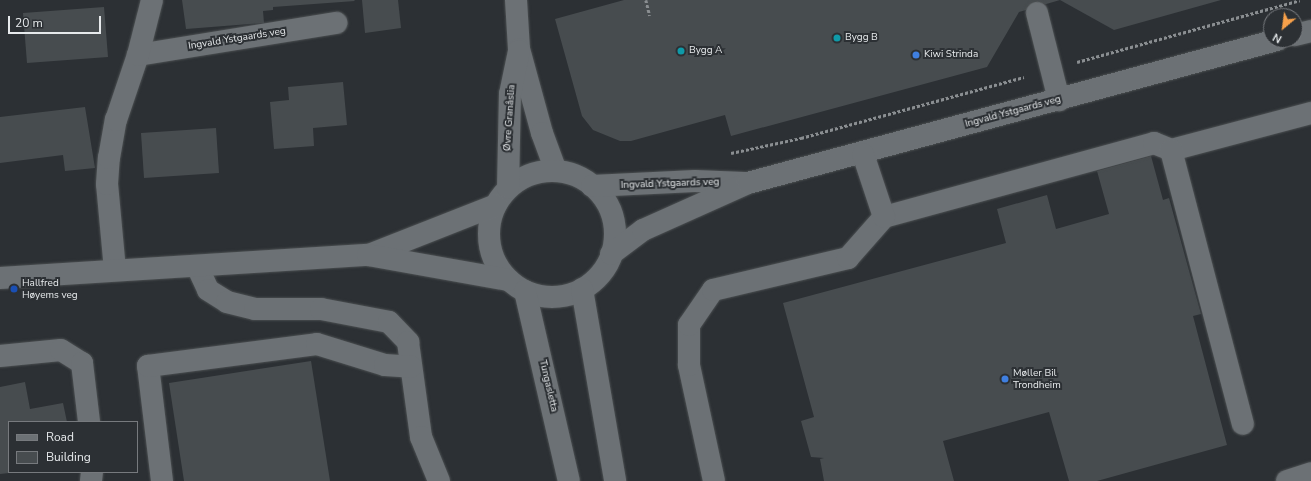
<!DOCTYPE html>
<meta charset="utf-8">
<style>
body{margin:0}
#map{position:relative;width:1311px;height:481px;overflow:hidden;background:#2c3034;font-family:"Nunito Sans",sans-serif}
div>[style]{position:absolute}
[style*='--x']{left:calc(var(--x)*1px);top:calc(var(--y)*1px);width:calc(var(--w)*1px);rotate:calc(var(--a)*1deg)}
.building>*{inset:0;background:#474c4f}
.path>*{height:2.5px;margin-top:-1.25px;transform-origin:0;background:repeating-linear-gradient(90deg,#8a8e91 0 3px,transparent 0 5px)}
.roads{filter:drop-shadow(0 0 1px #4b4f51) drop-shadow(0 0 1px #4b4f51)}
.minor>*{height:22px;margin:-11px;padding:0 11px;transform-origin:11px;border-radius:11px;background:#6c7175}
.minor>.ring{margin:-11px;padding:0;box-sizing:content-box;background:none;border:22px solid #6c7175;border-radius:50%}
.dots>*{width:11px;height:11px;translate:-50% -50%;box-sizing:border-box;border:2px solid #2c3034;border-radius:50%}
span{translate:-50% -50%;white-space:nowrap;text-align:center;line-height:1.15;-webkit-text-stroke:4px #2c3034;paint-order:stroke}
.poi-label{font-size:10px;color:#e7eaec}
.left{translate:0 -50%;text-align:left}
.street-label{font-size:10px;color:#e7eaec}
.legend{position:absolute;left:8px;top:421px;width:130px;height:52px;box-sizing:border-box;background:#2c3034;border:1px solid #777a7e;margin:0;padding:5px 7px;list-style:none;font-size:12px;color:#e7eaec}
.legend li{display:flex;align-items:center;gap:8px;height:20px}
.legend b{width:20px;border:1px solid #777a7e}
.north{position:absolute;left:1263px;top:8px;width:40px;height:40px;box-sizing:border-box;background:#2c3034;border:1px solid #777a7e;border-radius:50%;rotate:209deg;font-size:11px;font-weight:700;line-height:16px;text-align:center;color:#e7eaec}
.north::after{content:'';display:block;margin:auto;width:14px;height:18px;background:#f8a14a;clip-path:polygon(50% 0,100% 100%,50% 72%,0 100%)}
.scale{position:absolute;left:8px;top:16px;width:93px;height:18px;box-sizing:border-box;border:2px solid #e7eaec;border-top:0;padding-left:5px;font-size:12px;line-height:14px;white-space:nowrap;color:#e7eaec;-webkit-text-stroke:3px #2c3034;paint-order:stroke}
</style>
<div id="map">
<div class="building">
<i style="clip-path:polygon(182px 0,354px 0,355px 1px,273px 7px,273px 10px,263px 11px,264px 23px,186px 29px)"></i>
<i style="clip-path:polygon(362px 0,398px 0,401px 28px,365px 33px)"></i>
<i style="clip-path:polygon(624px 0,1060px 0,1019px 12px,987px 67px,731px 136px,725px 115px,631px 141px,620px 141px,593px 130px,582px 116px,555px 19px)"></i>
<i style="clip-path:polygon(1060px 0,1221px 0,1114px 30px)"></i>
<i style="clip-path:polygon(104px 7px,108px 57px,27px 63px,23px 13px)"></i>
<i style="clip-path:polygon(343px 82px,347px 125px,313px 128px,314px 146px,274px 149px,270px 102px,289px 100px,288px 87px)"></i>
<i style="clip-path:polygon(85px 107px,95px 168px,65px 171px,63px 155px,0 163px,0 117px)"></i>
<i style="clip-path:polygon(216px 128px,219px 173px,144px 178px,141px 133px)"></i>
<i style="clip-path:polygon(1151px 156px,1163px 200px,1169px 198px,1201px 314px,1193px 316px,1227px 445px,1097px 481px,1069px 481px,1049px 412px,943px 441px,954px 481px,824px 481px,820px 459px,824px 458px,811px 457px,801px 421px,814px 417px,783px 303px,1006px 243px,997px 209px,1047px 195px,1056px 229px,1109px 214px,1097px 171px)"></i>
<i style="clip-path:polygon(311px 361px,330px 481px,184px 481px,169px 383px)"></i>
<i style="clip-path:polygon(25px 382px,30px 409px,63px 403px,67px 422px,9px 422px,9px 473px,0 474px,0 387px)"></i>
</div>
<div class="path">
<i style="--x:646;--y:0;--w:16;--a:76"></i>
<i style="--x:1077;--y:62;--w:231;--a:-15.5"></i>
<i style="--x:731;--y:153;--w:72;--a:-12.1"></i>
<i style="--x:801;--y:138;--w:231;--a:-15.3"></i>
</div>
<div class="roads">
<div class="minor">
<i style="--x:516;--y:0;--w:49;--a:86.5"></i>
<i style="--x:519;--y:49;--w:87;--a:74.7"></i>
<i style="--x:542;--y:133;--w:40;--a:69.8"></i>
<i style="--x:1037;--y:13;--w:90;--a:75.8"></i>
<i style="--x:1295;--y:35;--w:16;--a:-14"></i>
<i style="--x:138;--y:55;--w:201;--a:-9.2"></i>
<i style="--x:1171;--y:150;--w:145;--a:-14.8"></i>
<i class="ring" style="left:489px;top:171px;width:104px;height:104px"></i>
<i style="--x:592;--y:186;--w:103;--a:-2.8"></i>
<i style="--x:695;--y:181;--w:50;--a:2.3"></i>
<i style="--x:508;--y:188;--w:94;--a:-88.8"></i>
<i style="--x:510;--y:94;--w:44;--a:-78.2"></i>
<i style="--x:884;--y:217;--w:280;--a:-15.3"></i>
<i style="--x:1154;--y:143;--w:18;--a:22"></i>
<i style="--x:1171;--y:150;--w:283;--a:75.3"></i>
<i style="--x:611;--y:254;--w:40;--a:-37"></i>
<i style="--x:643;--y:230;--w:115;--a:-24.1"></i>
<i style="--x:748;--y:183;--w:548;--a:-15.13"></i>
<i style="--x:369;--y:255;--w:136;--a:-21.5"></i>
<i style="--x:197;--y:266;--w:26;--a:65"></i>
<i style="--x:208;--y:290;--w:22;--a:32"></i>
<i style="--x:227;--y:302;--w:29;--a:14"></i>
<i style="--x:255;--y:309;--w:66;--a:0"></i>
<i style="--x:321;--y:309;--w:69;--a:10.8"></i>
<i style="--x:389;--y:322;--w:28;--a:46"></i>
<i style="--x:408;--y:342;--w:96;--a:82.2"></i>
<i style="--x:421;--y:437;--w:48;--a:67.8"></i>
<i style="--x:115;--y:270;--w:86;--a:-95.3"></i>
<i style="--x:107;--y:184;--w:26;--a:-86"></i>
<i style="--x:109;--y:158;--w:39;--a:-80"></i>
<i style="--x:116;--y:120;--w:69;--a:-71.3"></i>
<i style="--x:138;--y:55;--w:57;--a:-75.7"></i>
<i style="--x:0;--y:278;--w:369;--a:-3.6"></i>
<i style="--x:368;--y:255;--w:143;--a:10.1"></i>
<i style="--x:582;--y:289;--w:195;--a:80.2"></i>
<i style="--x:525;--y:291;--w:195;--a:77"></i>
<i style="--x:0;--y:356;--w:61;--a:-5.6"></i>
<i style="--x:61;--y:350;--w:25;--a:32"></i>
<i style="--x:82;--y:363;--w:59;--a:83.2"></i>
<i style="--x:91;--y:481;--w:9;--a:-84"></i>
<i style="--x:162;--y:481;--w:116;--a:-96.9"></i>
<i style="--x:148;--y:366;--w:170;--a:-7.4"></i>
<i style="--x:317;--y:344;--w:71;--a:17.2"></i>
<i style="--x:385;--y:365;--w:26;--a:4"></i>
<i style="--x:714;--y:481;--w:119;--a:-102.2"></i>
<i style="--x:689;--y:365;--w:40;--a:-90"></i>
<i style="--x:689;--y:325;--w:42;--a:-55.6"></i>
<i style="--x:713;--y:290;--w:139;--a:-13.3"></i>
<i style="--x:848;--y:258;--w:55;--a:-48.7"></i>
<i style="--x:884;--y:217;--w:66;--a:-108.4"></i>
<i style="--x:1287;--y:481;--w:25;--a:-18"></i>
</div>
</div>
<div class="dots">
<i style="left:837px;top:38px;background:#0f9aa8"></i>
<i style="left:681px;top:51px;background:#0f9aa8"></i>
<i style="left:916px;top:55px;background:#3f7fe0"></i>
<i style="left:14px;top:289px;background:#1a4fb4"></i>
<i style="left:1005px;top:379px;background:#3f7fe0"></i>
</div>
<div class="poi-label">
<span class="left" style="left:845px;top:38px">Bygg B</span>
<span class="left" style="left:689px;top:51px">Bygg A</span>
<span class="left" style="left:924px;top:55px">Kiwi Strinda</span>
<span class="left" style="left:22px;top:289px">Hallfred<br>Høyems veg</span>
<span class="left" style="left:1013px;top:379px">Møller Bil<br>Trondheim</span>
</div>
<div class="street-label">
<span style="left:237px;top:39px;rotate:-9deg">Ingvald Ystgaards veg</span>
<span style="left:1013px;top:112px;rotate:-15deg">Ingvald Ystgaards veg</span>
<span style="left:510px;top:118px;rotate:-86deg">Øvre Granåslia</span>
<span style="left:670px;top:184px;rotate:-2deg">Ingvald Ystgaards veg</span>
<span style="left:548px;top:386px;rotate:77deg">Tungasletta</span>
</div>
<ul class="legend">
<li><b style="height:5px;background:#6c7175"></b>Road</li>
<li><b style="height:11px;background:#474c4f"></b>Building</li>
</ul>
<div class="north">N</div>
<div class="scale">20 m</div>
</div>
